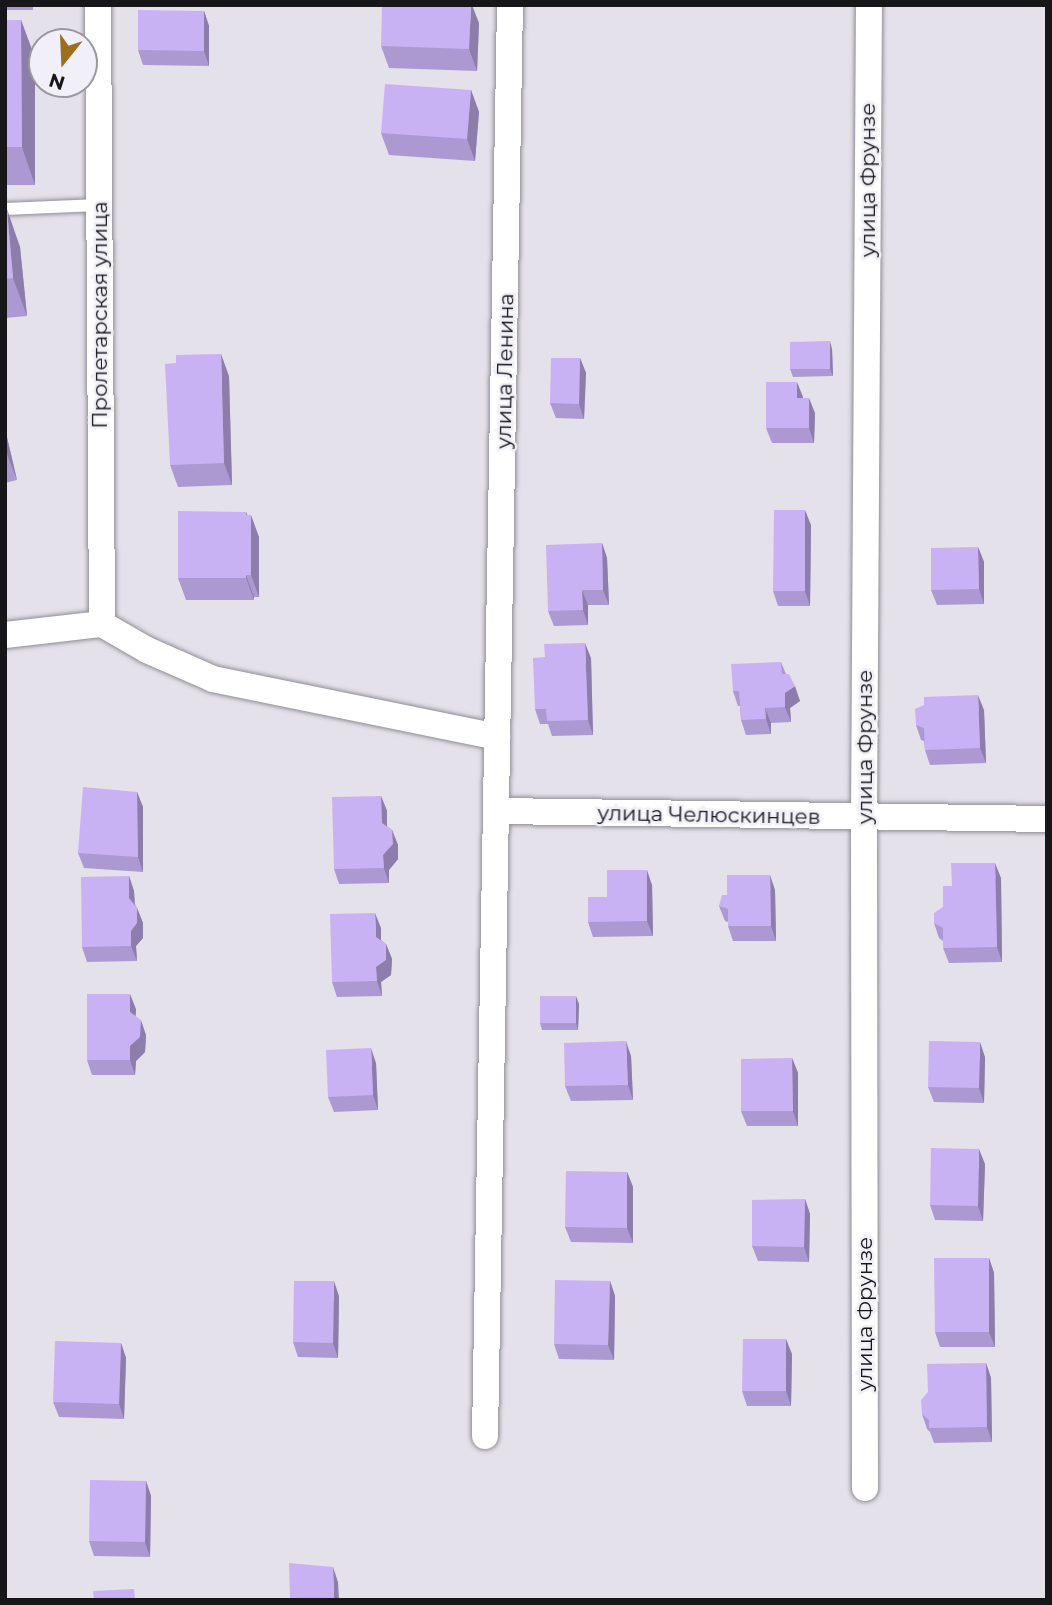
<!DOCTYPE html>
<meta charset="utf-8">
<style>
body{margin:0}
#map{position:relative;width:1052px;height:1605px;overflow:hidden;background:#e4e1ea;font-family:Montserrat,sans-serif}
div>[style]{position:absolute}
[style*='--x']{left:calc(var(--x)*1px);top:calc(var(--y)*1px);width:calc(var(--w)*1px);rotate:calc(var(--a)*1deg)}
.roads{filter:drop-shadow(0 0 2px #8f8d95) drop-shadow(0 0 2px #8f8d95)}
.service>*{height:12px;margin:-6px;padding:0 6px;transform-origin:6px;border-radius:6px;background:#fff}
.minor>*{height:26px;margin:-13px;padding:0 13px;transform-origin:13px;border-radius:13px;background:#fff}
.wall>*{inset:0;background:#ad99d2}
.shaded-wall>*{inset:0;background:#8d7dab}
.building>*{inset:0;background:#c9b2f4}
span{translate:-50% -50%;white-space:nowrap;text-align:center;line-height:1.15;-webkit-text-stroke:5px #f1eff7;paint-order:stroke}
.street-label{font-size:21px;color:#171619}
.frame{position:absolute;inset:0;border:7px solid #171619;pointer-events:none}
.north{position:absolute;left:28px;top:28px;width:70px;height:70px;box-sizing:border-box;background:#f1eff7;border:2px solid #9a989e;border-radius:50%;rotate:198deg;font-size:19px;font-weight:700;line-height:28px;text-align:center;color:#171619}
.north::after{content:'';display:block;margin:auto;width:24px;height:32px;background:#9c6f20;clip-path:polygon(50% 0,100% 100%,50% 72%,0 100%)}
</style>
<div id="map">
<div class="roads">
<div class="service">
<i style="--x:5;--y:209;--w:94;--a:-2.4"></i>
</div>
<div class="minor">
<i style="--x:98;--y:5;--w:619;--a:89.63"></i>
<i style="--x:5;--y:635;--w:98;--a:-6.5"></i>
<i style="--x:102;--y:624;--w:52;--a:30"></i>
<i style="--x:147;--y:650;--w:72;--a:23.7"></i>
<i style="--x:213;--y:679;--w:290;--a:11.5"></i>
<i style="--x:498;--y:811;--w:549;--a:0.83"></i>
<i style="--x:485;--y:1436;--w:1431;--a:-89"></i>
<i style="--x:865;--y:1488;--w:670;--a:-90.09"></i>
<i style="--x:864;--y:818;--w:813;--a:-89.65"></i>
</div>
</div>
<div class="wall">
<i style="clip-path:polygon(5px 5px,33px 5px,33px 10px,5px 10px)"></i>
<i style="clip-path:polygon(204px 11px,209px 26px,209px 66px,143px 65px,138px 50px)"></i>
<i style="clip-path:polygon(5px 20px,21px 20px,35px 58px,35px 185px,5px 185px)"></i>
<i style="clip-path:polygon(479px 23px,477px 71px,389px 68px,381px 46px)"></i>
<i style="clip-path:polygon(471px 90px,479px 112px,475px 161px,389px 155px,381px 133px)"></i>
<i style="clip-path:polygon(5px 209px,20px 247px,27px 316px,5px 318px)"></i>
<i style="clip-path:polygon(832px 349px,833px 376px,793px 377px,790px 369px)"></i>
<i style="clip-path:polygon(580px 358px,586px 373px,584px 419px,556px 418px,550px 403px)"></i>
<i style="clip-path:polygon(229px 376px,232px 485px,178px 487px,170px 465px)"></i>
<i style="clip-path:polygon(803px 398px,815px 413px,814px 443px,772px 443px,766px 428px)"></i>
<i style="clip-path:polygon(5px 429px,17px 480px,5px 483px)"></i>
<i style="clip-path:polygon(246px 512px,259px 537px,259px 597px,254px 597px,254px 600px,186px 600px,178px 578px)"></i>
<i style="clip-path:polygon(811px 525px,810px 606px,778px 606px,773px 591px)"></i>
<i style="clip-path:polygon(602px 543px,607px 558px,609px 605px,588px 605px,588px 625px,554px 626px,548px 611px)"></i>
<i style="clip-path:polygon(978px 547px,984px 562px,984px 604px,937px 605px,931px 590px)"></i>
<i style="clip-path:polygon(591px 658px,593px 735px,552px 736px,548px 724px,540px 724px,535px 709px)"></i>
<i style="clip-path:polygon(781px 662px,786px 674px,800px 701px,790px 708px,791px 722px,771px 723px,771px 734px,746px 735px,741px 720px,740px 706px,738px 706px,733px 691px)"></i>
<i style="clip-path:polygon(984px 710px,986px 763px,930px 765px,925px 750px,924px 741px,921px 740px,916px 725px)"></i>
<i style="clip-path:polygon(137px 792px,143px 807px,143px 872px,84px 868px,78px 853px)"></i>
<i style="clip-path:polygon(381px 796px,387px 811px,387px 826px,392px 830px,398px 845px,398px 859px,389px 870px,389px 883px,339px 884px,334px 869px)"></i>
<i style="clip-path:polygon(129px 876px,134px 891px,135px 904px,137px 908px,143px 923px,143px 938px,136px 946px,137px 961px,87px 962px,82px 947px)"></i>
<i style="clip-path:polygon(1001px 878px,1002px 962px,949px 963px,943px 948px,943px 941px,939px 938px,934px 923px,943px 907px,952px 886px)"></i>
<i style="clip-path:polygon(652px 885px,653px 936px,593px 937px,588px 922px,607px 897px)"></i>
<i style="clip-path:polygon(775px 890px,776px 941px,733px 941px,728px 926px,728px 922px,725px 921px,719px 906px,727px 895px)"></i>
<i style="clip-path:polygon(381px 928px,381px 940px,386px 944px,392px 959px,391px 975px,381px 982px,382px 996px,337px 997px,332px 982px)"></i>
<i style="clip-path:polygon(579px 1004px,578px 1030px,542px 1030px,540px 1023px)"></i>
<i style="clip-path:polygon(136px 1009px,135px 1016px,146px 1035px,145px 1052px,136px 1061px,135px 1075px,92px 1075px,87px 1060px)"></i>
<i style="clip-path:polygon(631px 1056px,633px 1100px,571px 1101px,565px 1086px)"></i>
<i style="clip-path:polygon(985px 1057px,984px 1103px,934px 1102px,928px 1087px)"></i>
<i style="clip-path:polygon(792px 1058px,798px 1073px,798px 1126px,747px 1126px,741px 1111px)"></i>
<i style="clip-path:polygon(376px 1063px,378px 1110px,334px 1112px,328px 1097px)"></i>
<i style="clip-path:polygon(985px 1164px,983px 1221px,935px 1220px,930px 1205px)"></i>
<i style="clip-path:polygon(627px 1172px,633px 1187px,633px 1243px,571px 1242px,565px 1227px)"></i>
<i style="clip-path:polygon(805px 1199px,810px 1214px,809px 1262px,758px 1261px,752px 1246px)"></i>
<i style="clip-path:polygon(989px 1258px,994px 1273px,995px 1347px,940px 1347px,935px 1332px)"></i>
<i style="clip-path:polygon(610px 1281px,615px 1296px,614px 1360px,559px 1359px,554px 1344px)"></i>
<i style="clip-path:polygon(339px 1296px,338px 1358px,298px 1357px,293px 1342px)"></i>
<i style="clip-path:polygon(121px 1343px,126px 1358px,124px 1419px,59px 1417px,53px 1402px)"></i>
<i style="clip-path:polygon(792px 1354px,791px 1406px,747px 1406px,742px 1391px)"></i>
<i style="clip-path:polygon(986px 1363px,991px 1378px,992px 1442px,934px 1443px,930px 1432px,927px 1429px,922px 1414px)"></i>
<i style="clip-path:polygon(146px 1481px,151px 1496px,150px 1557px,94px 1556px,89px 1541px)"></i>
</div>
<div class="shaded-wall">
<i style="clip-path:polygon(471px 5px,472px 5px,479px 23px,477px 71px,469px 49px)"></i>
<i style="clip-path:polygon(204px 11px,209px 26px,209px 66px,204px 51px)"></i>
<i style="clip-path:polygon(21px 20px,35px 58px,35px 185px,22px 147px)"></i>
<i style="clip-path:polygon(471px 90px,479px 112px,475px 161px,467px 139px)"></i>
<i style="clip-path:polygon(7px 209px,20px 247px,27px 316px,13px 278px)"></i>
<i style="clip-path:polygon(830px 341px,832px 349px,833px 376px,830px 369px)"></i>
<i style="clip-path:polygon(221px 354px,229px 376px,232px 485px,224px 463px)"></i>
<i style="clip-path:polygon(580px 358px,586px 373px,584px 419px,579px 404px)"></i>
<i style="clip-path:polygon(797px 382px,803px 397px,803px 413px,797px 398px)"></i>
<i style="clip-path:polygon(809px 398px,815px 413px,814px 443px,809px 428px)"></i>
<i style="clip-path:polygon(5px 429px,17px 480px,5px 449px)"></i>
<i style="clip-path:polygon(805px 510px,811px 525px,810px 606px,805px 591px)"></i>
<i style="clip-path:polygon(246px 512px,251px 525px,251px 515px,259px 537px,259px 597px,251px 575px)"></i>
<i style="clip-path:polygon(602px 543px,607px 558px,609px 605px,603px 590px)"></i>
<i style="clip-path:polygon(978px 547px,984px 562px,984px 604px,979px 589px)"></i>
<i style="clip-path:polygon(246px 575px,254px 597px,254px 600px,246px 578px)"></i>
<i style="clip-path:polygon(582px 590px,588px 605px,588px 625px,583px 610px)"></i>
<i style="clip-path:polygon(585px 643px,591px 658px,593px 735px,588px 720px)"></i>
<i style="clip-path:polygon(795px 686px,800px 701px,790px 708px,791px 722px,785px 707px,785px 693px)"></i>
<i style="clip-path:polygon(978px 695px,984px 710px,986px 763px,980px 748px)"></i>
<i style="clip-path:polygon(765px 708px,771px 723px,771px 734px,766px 719px)"></i>
<i style="clip-path:polygon(137px 792px,143px 807px,143px 872px,138px 857px)"></i>
<i style="clip-path:polygon(381px 796px,387px 811px,387px 838px,382px 823px)"></i>
<i style="clip-path:polygon(392px 830px,398px 845px,398px 859px,389px 870px,389px 883px,384px 868px,383px 855px)"></i>
<i style="clip-path:polygon(995px 863px,1001px 878px,1002px 962px,997px 947px)"></i>
<i style="clip-path:polygon(647px 870px,652px 885px,653px 936px,647px 921px)"></i>
<i style="clip-path:polygon(770px 875px,775px 890px,776px 941px,771px 926px)"></i>
<i style="clip-path:polygon(129px 876px,134px 891px,135px 913px,129px 898px)"></i>
<i style="clip-path:polygon(137px 908px,143px 923px,143px 938px,136px 946px,137px 961px,131px 946px,131px 931px)"></i>
<i style="clip-path:polygon(375px 913px,381px 928px,381px 952px,376px 937px)"></i>
<i style="clip-path:polygon(386px 944px,392px 959px,391px 975px,381px 982px,382px 996px,377px 981px,376px 967px)"></i>
<i style="clip-path:polygon(130px 994px,136px 1009px,135px 1027px,130px 1012px)"></i>
<i style="clip-path:polygon(576px 996px,579px 1004px,578px 1030px,576px 1023px)"></i>
<i style="clip-path:polygon(141px 1020px,146px 1035px,145px 1052px,136px 1061px,135px 1075px,130px 1060px,130px 1046px)"></i>
<i style="clip-path:polygon(626px 1041px,631px 1056px,633px 1100px,628px 1085px)"></i>
<i style="clip-path:polygon(980px 1042px,985px 1057px,984px 1103px,979px 1088px)"></i>
<i style="clip-path:polygon(371px 1048px,376px 1063px,378px 1110px,373px 1095px)"></i>
<i style="clip-path:polygon(5px 1055px,6px 1058px,6px 1123px,5px 1121px)"></i>
<i style="clip-path:polygon(792px 1058px,798px 1073px,798px 1126px,793px 1111px)"></i>
<i style="clip-path:polygon(979px 1149px,985px 1164px,983px 1221px,978px 1206px)"></i>
<i style="clip-path:polygon(627px 1172px,633px 1187px,633px 1243px,627px 1228px)"></i>
<i style="clip-path:polygon(805px 1199px,810px 1214px,809px 1262px,804px 1247px)"></i>
<i style="clip-path:polygon(989px 1258px,994px 1273px,995px 1347px,989px 1332px)"></i>
<i style="clip-path:polygon(334px 1281px,339px 1296px,338px 1358px,333px 1343px)"></i>
<i style="clip-path:polygon(610px 1281px,615px 1296px,614px 1360px,608px 1345px)"></i>
<i style="clip-path:polygon(786px 1339px,792px 1354px,791px 1406px,786px 1391px)"></i>
<i style="clip-path:polygon(121px 1343px,126px 1358px,124px 1419px,119px 1404px)"></i>
<i style="clip-path:polygon(986px 1363px,991px 1378px,992px 1442px,987px 1427px)"></i>
<i style="clip-path:polygon(146px 1481px,151px 1496px,150px 1557px,145px 1542px)"></i>
<i style="clip-path:polygon(333px 1567px,338px 1582px,339px 1600px,334px 1600px)"></i>
</div>
<div class="building">
<i style="clip-path:polygon(382px 5px,471px 5px,469px 49px,381px 46px)"></i>
<i style="clip-path:polygon(138px 10px,204px 11px,204px 51px,138px 50px)"></i>
<i style="clip-path:polygon(5px 20px,21px 20px,22px 147px,5px 147px)"></i>
<i style="clip-path:polygon(385px 84px,471px 90px,467px 139px,381px 133px)"></i>
<i style="clip-path:polygon(5px 209px,7px 209px,13px 278px,5px 279px)"></i>
<i style="clip-path:polygon(830px 341px,830px 369px,790px 369px,790px 342px)"></i>
<i style="clip-path:polygon(221px 354px,224px 463px,170px 465px,165px 364px,176px 363px,176px 355px)"></i>
<i style="clip-path:polygon(551px 358px,580px 358px,579px 404px,550px 403px)"></i>
<i style="clip-path:polygon(766px 382px,797px 382px,797px 398px,809px 398px,809px 428px,766px 428px)"></i>
<i style="clip-path:polygon(774px 510px,805px 510px,805px 591px,773px 591px)"></i>
<i style="clip-path:polygon(178px 511px,246px 512px,246px 515px,251px 515px,251px 575px,246px 575px,246px 578px,178px 578px)"></i>
<i style="clip-path:polygon(602px 543px,603px 590px,582px 590px,583px 610px,548px 611px,546px 545px)"></i>
<i style="clip-path:polygon(978px 547px,979px 589px,931px 590px,931px 548px)"></i>
<i style="clip-path:polygon(585px 643px,588px 720px,547px 721px,546px 709px,535px 709px,533px 658px,545px 657px,544px 644px)"></i>
<i style="clip-path:polygon(781px 662px,782px 674px,789px 674px,795px 686px,785px 693px,785px 707px,765px 708px,766px 719px,741px 720px,739px 691px,733px 691px,731px 664px)"></i>
<i style="clip-path:polygon(978px 695px,980px 748px,925px 750px,924px 728px,916px 725px,915px 709px,924px 705px,924px 697px)"></i>
<i style="clip-path:polygon(83px 787px,137px 792px,138px 857px,78px 853px)"></i>
<i style="clip-path:polygon(381px 796px,382px 823px,392px 830px,393px 844px,383px 855px,384px 868px,334px 869px,332px 797px)"></i>
<i style="clip-path:polygon(951px 863px,995px 863px,997px 947px,943px 948px,943px 928px,934px 923px,934px 913px,943px 907px,943px 886px,952px 886px)"></i>
<i style="clip-path:polygon(607px 870px,647px 870px,647px 921px,588px 922px,588px 897px,607px 897px)"></i>
<i style="clip-path:polygon(727px 875px,770px 875px,771px 926px,728px 926px,728px 909px,719px 906px,722px 895px,727px 895px)"></i>
<i style="clip-path:polygon(129px 876px,129px 898px,137px 908px,137px 923px,131px 931px,131px 946px,82px 947px,81px 877px)"></i>
<i style="clip-path:polygon(375px 913px,376px 937px,386px 944px,386px 960px,376px 967px,377px 981px,332px 982px,330px 914px)"></i>
<i style="clip-path:polygon(87px 994px,130px 994px,130px 1012px,141px 1020px,140px 1037px,130px 1046px,130px 1060px,87px 1060px)"></i>
<i style="clip-path:polygon(540px 996px,576px 996px,576px 1023px,540px 1023px)"></i>
<i style="clip-path:polygon(626px 1041px,628px 1085px,565px 1086px,564px 1043px)"></i>
<i style="clip-path:polygon(929px 1041px,980px 1042px,979px 1088px,928px 1087px)"></i>
<i style="clip-path:polygon(371px 1048px,373px 1095px,328px 1097px,326px 1050px)"></i>
<i style="clip-path:polygon(792px 1058px,793px 1111px,741px 1111px,741px 1059px)"></i>
<i style="clip-path:polygon(931px 1148px,979px 1149px,978px 1206px,930px 1205px)"></i>
<i style="clip-path:polygon(566px 1171px,627px 1172px,627px 1228px,565px 1227px)"></i>
<i style="clip-path:polygon(805px 1199px,804px 1247px,752px 1246px,752px 1200px)"></i>
<i style="clip-path:polygon(934px 1258px,989px 1258px,989px 1332px,935px 1332px)"></i>
<i style="clip-path:polygon(555px 1280px,610px 1281px,608px 1345px,554px 1344px)"></i>
<i style="clip-path:polygon(294px 1281px,334px 1281px,333px 1343px,293px 1342px)"></i>
<i style="clip-path:polygon(743px 1339px,786px 1339px,786px 1391px,742px 1391px)"></i>
<i style="clip-path:polygon(55px 1341px,121px 1343px,119px 1404px,53px 1402px)"></i>
<i style="clip-path:polygon(986px 1363px,987px 1427px,929px 1428px,929px 1420px,922px 1414px,921px 1400px,928px 1392px,927px 1364px)"></i>
<i style="clip-path:polygon(90px 1480px,146px 1481px,145px 1542px,89px 1541px)"></i>
<i style="clip-path:polygon(289px 1563px,333px 1567px,334px 1600px,290px 1600px)"></i>
<i style="clip-path:polygon(134px 1589px,135px 1600px,94px 1600px,93px 1591px)"></i>
</div>
<div class="street-label">
<span style="left:868px;top:180px;rotate:-90deg">улица Фрунзе</span>
<span style="left:100px;top:315px;rotate:-90deg">Пролетарская улица</span>
<span style="left:505px;top:371px;rotate:-89deg">улица Ленина</span>
<span style="left:865px;top:747px;rotate:-90deg">улица Фрунзе</span>
<span style="left:709px;top:815px;rotate:1deg">улица Челюскинцев</span>
<span style="left:865px;top:1314px;rotate:-90deg">улица Фрунзе</span>
</div>
<div class="frame"></div>
<div class="north">N</div>
</div>
